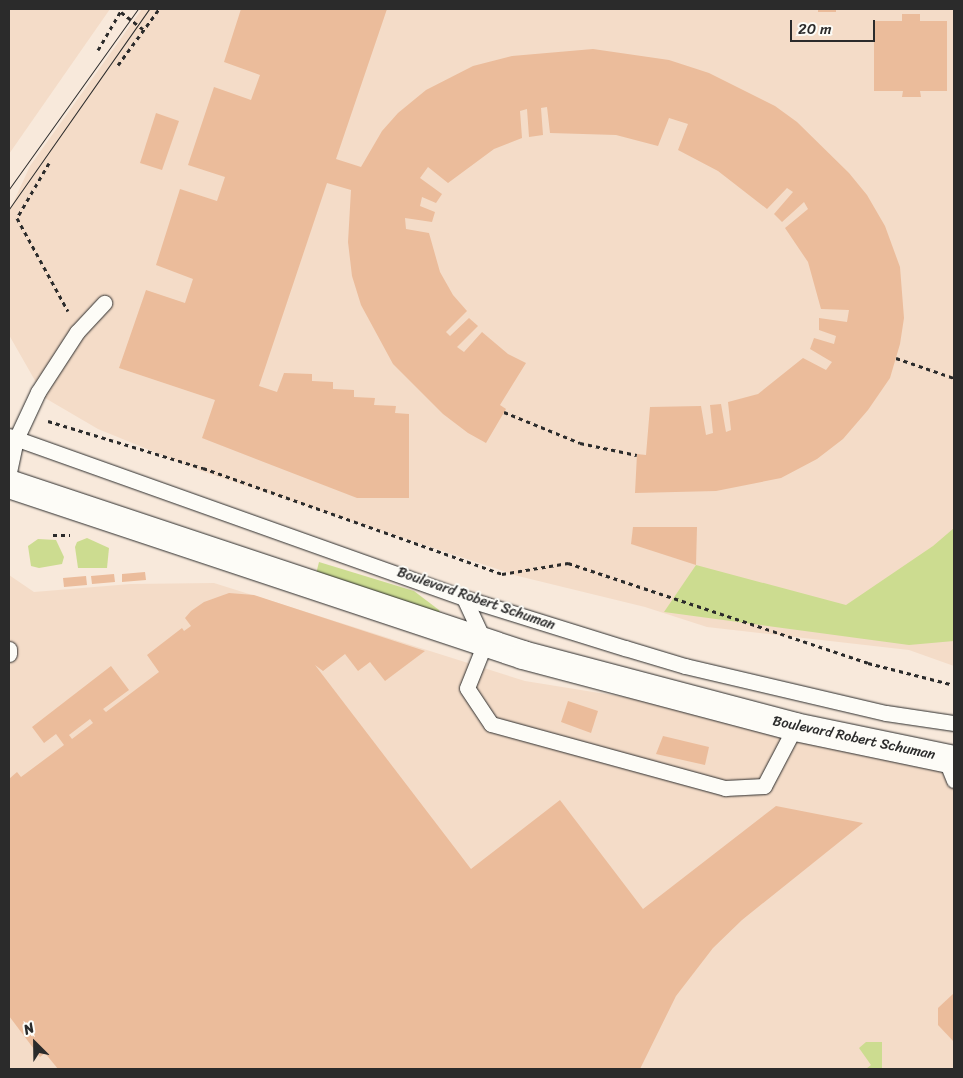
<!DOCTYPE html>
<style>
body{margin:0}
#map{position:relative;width:963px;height:1078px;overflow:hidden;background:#f8e9db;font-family:Sriracha,sans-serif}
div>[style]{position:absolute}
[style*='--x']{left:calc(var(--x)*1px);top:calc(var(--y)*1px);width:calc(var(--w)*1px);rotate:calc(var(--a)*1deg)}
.built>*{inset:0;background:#f4dcc8}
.green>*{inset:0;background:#ccdc90}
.building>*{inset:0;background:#ebbc9b}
.path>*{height:3px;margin-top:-1.5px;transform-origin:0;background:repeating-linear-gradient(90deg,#2b2b2b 0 4px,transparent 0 8px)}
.roads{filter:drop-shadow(0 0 1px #2b2b2b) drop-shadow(0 0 1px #2b2b2b)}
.lane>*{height:15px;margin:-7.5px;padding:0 7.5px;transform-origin:7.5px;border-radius:7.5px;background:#fdfcf7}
.secondary>*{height:28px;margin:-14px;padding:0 14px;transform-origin:14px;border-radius:14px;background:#fdfcf7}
.tram>*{height:1px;margin:-0.5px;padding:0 0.5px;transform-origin:0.5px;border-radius:0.5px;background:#2b2b2b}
span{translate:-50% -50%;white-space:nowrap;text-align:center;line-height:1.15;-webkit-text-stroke:4px #fdfcf7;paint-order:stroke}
.street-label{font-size:14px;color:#2b2b2b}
.frame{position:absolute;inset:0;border:10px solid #2b2b2b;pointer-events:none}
.north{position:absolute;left:10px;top:1018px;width:50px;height:50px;-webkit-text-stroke:4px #fdfcf7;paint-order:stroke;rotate:337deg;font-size:14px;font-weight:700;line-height:20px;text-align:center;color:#2b2b2b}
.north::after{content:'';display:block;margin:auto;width:18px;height:22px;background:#2b2b2b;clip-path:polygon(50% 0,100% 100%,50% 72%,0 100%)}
.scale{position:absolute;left:790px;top:20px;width:85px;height:22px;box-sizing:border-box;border:2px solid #2b2b2b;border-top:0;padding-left:6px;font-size:15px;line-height:18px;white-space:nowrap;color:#2b2b2b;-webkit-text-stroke:4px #fdfcf7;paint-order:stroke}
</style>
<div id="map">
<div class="built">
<i style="clip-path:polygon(9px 9px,110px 9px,9px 154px)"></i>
<i style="clip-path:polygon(142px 9px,954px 9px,954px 666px,909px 650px,707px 627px,645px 607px,518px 576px,201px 471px,98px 429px,45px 398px,9px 335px,9px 212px,30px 166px)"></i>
<i style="clip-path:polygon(9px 575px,34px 592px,130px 584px,214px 583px,525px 681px,774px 721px,954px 762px,954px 1069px,9px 1069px)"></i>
</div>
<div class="green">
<i style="clip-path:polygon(954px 528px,954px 641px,909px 645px,664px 612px,696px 565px,846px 605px,933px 546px)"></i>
<i style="clip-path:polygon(87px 538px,109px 548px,107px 568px,78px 568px,75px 547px,77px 542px)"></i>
<i style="clip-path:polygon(38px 539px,56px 540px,64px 557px,62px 564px,39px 568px,31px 566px,28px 546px)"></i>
<i style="clip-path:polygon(319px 562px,414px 591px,439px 610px,442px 617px,315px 578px)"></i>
<i style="clip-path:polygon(866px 1042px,882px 1042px,882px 1069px,866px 1069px,871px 1065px,859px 1048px)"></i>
</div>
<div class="building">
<i style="clip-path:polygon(241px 9px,387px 9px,336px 159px,361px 167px,382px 131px,398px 113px,426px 90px,473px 66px,512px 56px,593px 49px,669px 60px,709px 73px,775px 106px,797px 122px,849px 173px,867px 195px,885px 226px,900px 267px,904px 318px,900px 344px,890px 378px,868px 410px,843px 439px,817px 459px,781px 478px,716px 491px,635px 493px,637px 454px,646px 455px,650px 407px,701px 406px,706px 435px,713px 433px,710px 405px,721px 404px,726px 432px,731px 430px,728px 402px,758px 394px,803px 358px,826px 370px,832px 362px,810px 349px,814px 338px,834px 344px,836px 336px,819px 330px,819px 318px,847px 322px,849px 310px,821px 309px,808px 262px,785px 228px,808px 209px,804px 202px,782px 222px,774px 214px,793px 192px,787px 188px,767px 209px,718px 171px,678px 150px,688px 124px,669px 118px,658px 146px,616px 135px,550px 133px,547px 107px,541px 108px,543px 135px,529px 137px,527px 109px,520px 111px,522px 138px,494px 149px,448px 183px,428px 167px,420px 178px,442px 194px,436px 203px,422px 197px,420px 206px,435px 212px,432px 222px,405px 218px,406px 229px,429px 233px,440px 272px,453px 295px,467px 311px,446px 332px,450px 336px,469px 318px,478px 326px,457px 347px,464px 352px,482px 332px,508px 354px,526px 363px,500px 405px,506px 409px,486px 443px,468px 433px,443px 414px,393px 364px,361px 305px,352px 276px,348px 242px,351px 190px,327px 183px,259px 386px,277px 392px,284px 373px,312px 374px,312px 381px,333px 382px,333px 389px,354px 390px,354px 397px,375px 398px,374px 405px,396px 406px,395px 413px,409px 414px,409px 498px,357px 498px,202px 438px,215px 400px,119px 368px,146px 290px,185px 303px,193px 279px,156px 265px,180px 189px,217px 201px,225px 177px,188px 165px,214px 87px,251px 100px,260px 75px,224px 62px)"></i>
<i style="clip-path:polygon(818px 9px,836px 9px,836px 12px,818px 12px)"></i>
<i style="clip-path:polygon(902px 14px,920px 14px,920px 21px,947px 21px,947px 91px,920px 91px,921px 97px,902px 97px,903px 91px,874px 91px,874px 21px,902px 21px)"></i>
<i style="clip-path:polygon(156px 113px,179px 121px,162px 170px,140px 163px)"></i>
<i style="clip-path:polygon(633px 527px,697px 527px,696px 565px,631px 544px)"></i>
<i style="clip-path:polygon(145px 572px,146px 580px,122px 582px,122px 574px)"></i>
<i style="clip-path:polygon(114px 574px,115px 582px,92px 584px,91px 576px)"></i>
<i style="clip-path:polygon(86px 576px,87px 585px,64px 587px,63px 578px)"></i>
<i style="clip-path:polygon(evenodd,229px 593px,254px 595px,425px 651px,385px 681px,370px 662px,358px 671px,345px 654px,323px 671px,315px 665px,471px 869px,560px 800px,643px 909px,776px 806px,863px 823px,742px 920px,713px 948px,676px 996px,640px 1069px,58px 1069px,45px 1053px,40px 1057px,9px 1016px,9px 779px,17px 772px,21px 777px,64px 745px,56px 734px,44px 743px,32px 727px,111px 666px,129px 690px,103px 709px,106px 712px,159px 672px,147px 655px,182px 628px,184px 631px,191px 626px,185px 618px,191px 611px,204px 602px,229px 593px,90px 719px,93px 723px,72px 739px,69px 735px,90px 719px)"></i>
<i style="clip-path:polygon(568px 701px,598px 711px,591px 733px,561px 722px)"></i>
<i style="clip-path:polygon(663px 736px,709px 747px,705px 765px,656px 754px)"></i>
<i style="clip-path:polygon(954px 993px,954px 1042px,938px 1025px,938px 1008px)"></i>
</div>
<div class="path">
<i style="--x:121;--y:12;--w:29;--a:38"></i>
<i style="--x:98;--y:50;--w:48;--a:-59.7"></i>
<i style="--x:118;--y:65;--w:69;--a:-53.8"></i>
<i style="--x:49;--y:163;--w:64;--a:120.2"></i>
<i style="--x:17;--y:218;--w:106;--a:61.3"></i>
<i style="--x:896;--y:358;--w:61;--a:19"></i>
<i style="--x:504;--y:412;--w:82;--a:22.2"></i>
<i style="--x:580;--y:443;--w:58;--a:11.9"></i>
<i style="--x:48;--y:421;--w:162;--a:16.9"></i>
<i style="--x:203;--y:468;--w:317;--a:19.5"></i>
<i style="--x:502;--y:574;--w:67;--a:-9.5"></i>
<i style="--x:568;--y:563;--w:316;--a:18.4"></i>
<i style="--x:868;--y:663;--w:89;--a:14.3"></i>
<i style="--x:53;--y:535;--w:17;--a:0"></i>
</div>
<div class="roads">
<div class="lane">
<i style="--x:9;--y:436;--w:483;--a:19.6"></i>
<i style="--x:464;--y:598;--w:169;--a:17.3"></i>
<i style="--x:625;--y:648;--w:63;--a:16.7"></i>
<i style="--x:685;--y:666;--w:206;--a:13.2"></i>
<i style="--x:886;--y:713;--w:69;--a:8.4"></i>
<i style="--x:9;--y:472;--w:34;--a:-78"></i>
<i style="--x:16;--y:439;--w:52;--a:-64.9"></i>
<i style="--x:38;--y:392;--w:72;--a:-57"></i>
<i style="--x:77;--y:332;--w:40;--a:-47"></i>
<i style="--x:464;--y:598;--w:50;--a:65"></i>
<i style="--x:485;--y:643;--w:48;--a:111.8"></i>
<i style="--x:467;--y:688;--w:43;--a:56.3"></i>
<i style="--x:491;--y:724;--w:243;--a:15.3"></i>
<i style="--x:725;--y:788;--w:39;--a:-3"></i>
<i style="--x:764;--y:786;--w:67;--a:-62.3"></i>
<i style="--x:9;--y:649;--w:5;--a:90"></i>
<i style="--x:945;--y:758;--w:24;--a:68"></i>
</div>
<div class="secondary">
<i style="--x:9;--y:484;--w:542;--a:18.4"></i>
<i style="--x:523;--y:655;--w:281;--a:14.8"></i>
<i style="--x:795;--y:727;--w:162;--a:11.7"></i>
</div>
</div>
<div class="tram">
<i style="--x:9;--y:189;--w:221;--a:-54.4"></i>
<i style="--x:9;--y:209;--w:244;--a:-55"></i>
</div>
<div class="street-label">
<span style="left:476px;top:599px;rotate:19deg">Boulevard Robert Schuman</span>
<span style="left:854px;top:738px;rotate:12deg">Boulevard Robert Schuman</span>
</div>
<div class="frame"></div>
<div class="north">N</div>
<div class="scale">20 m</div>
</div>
